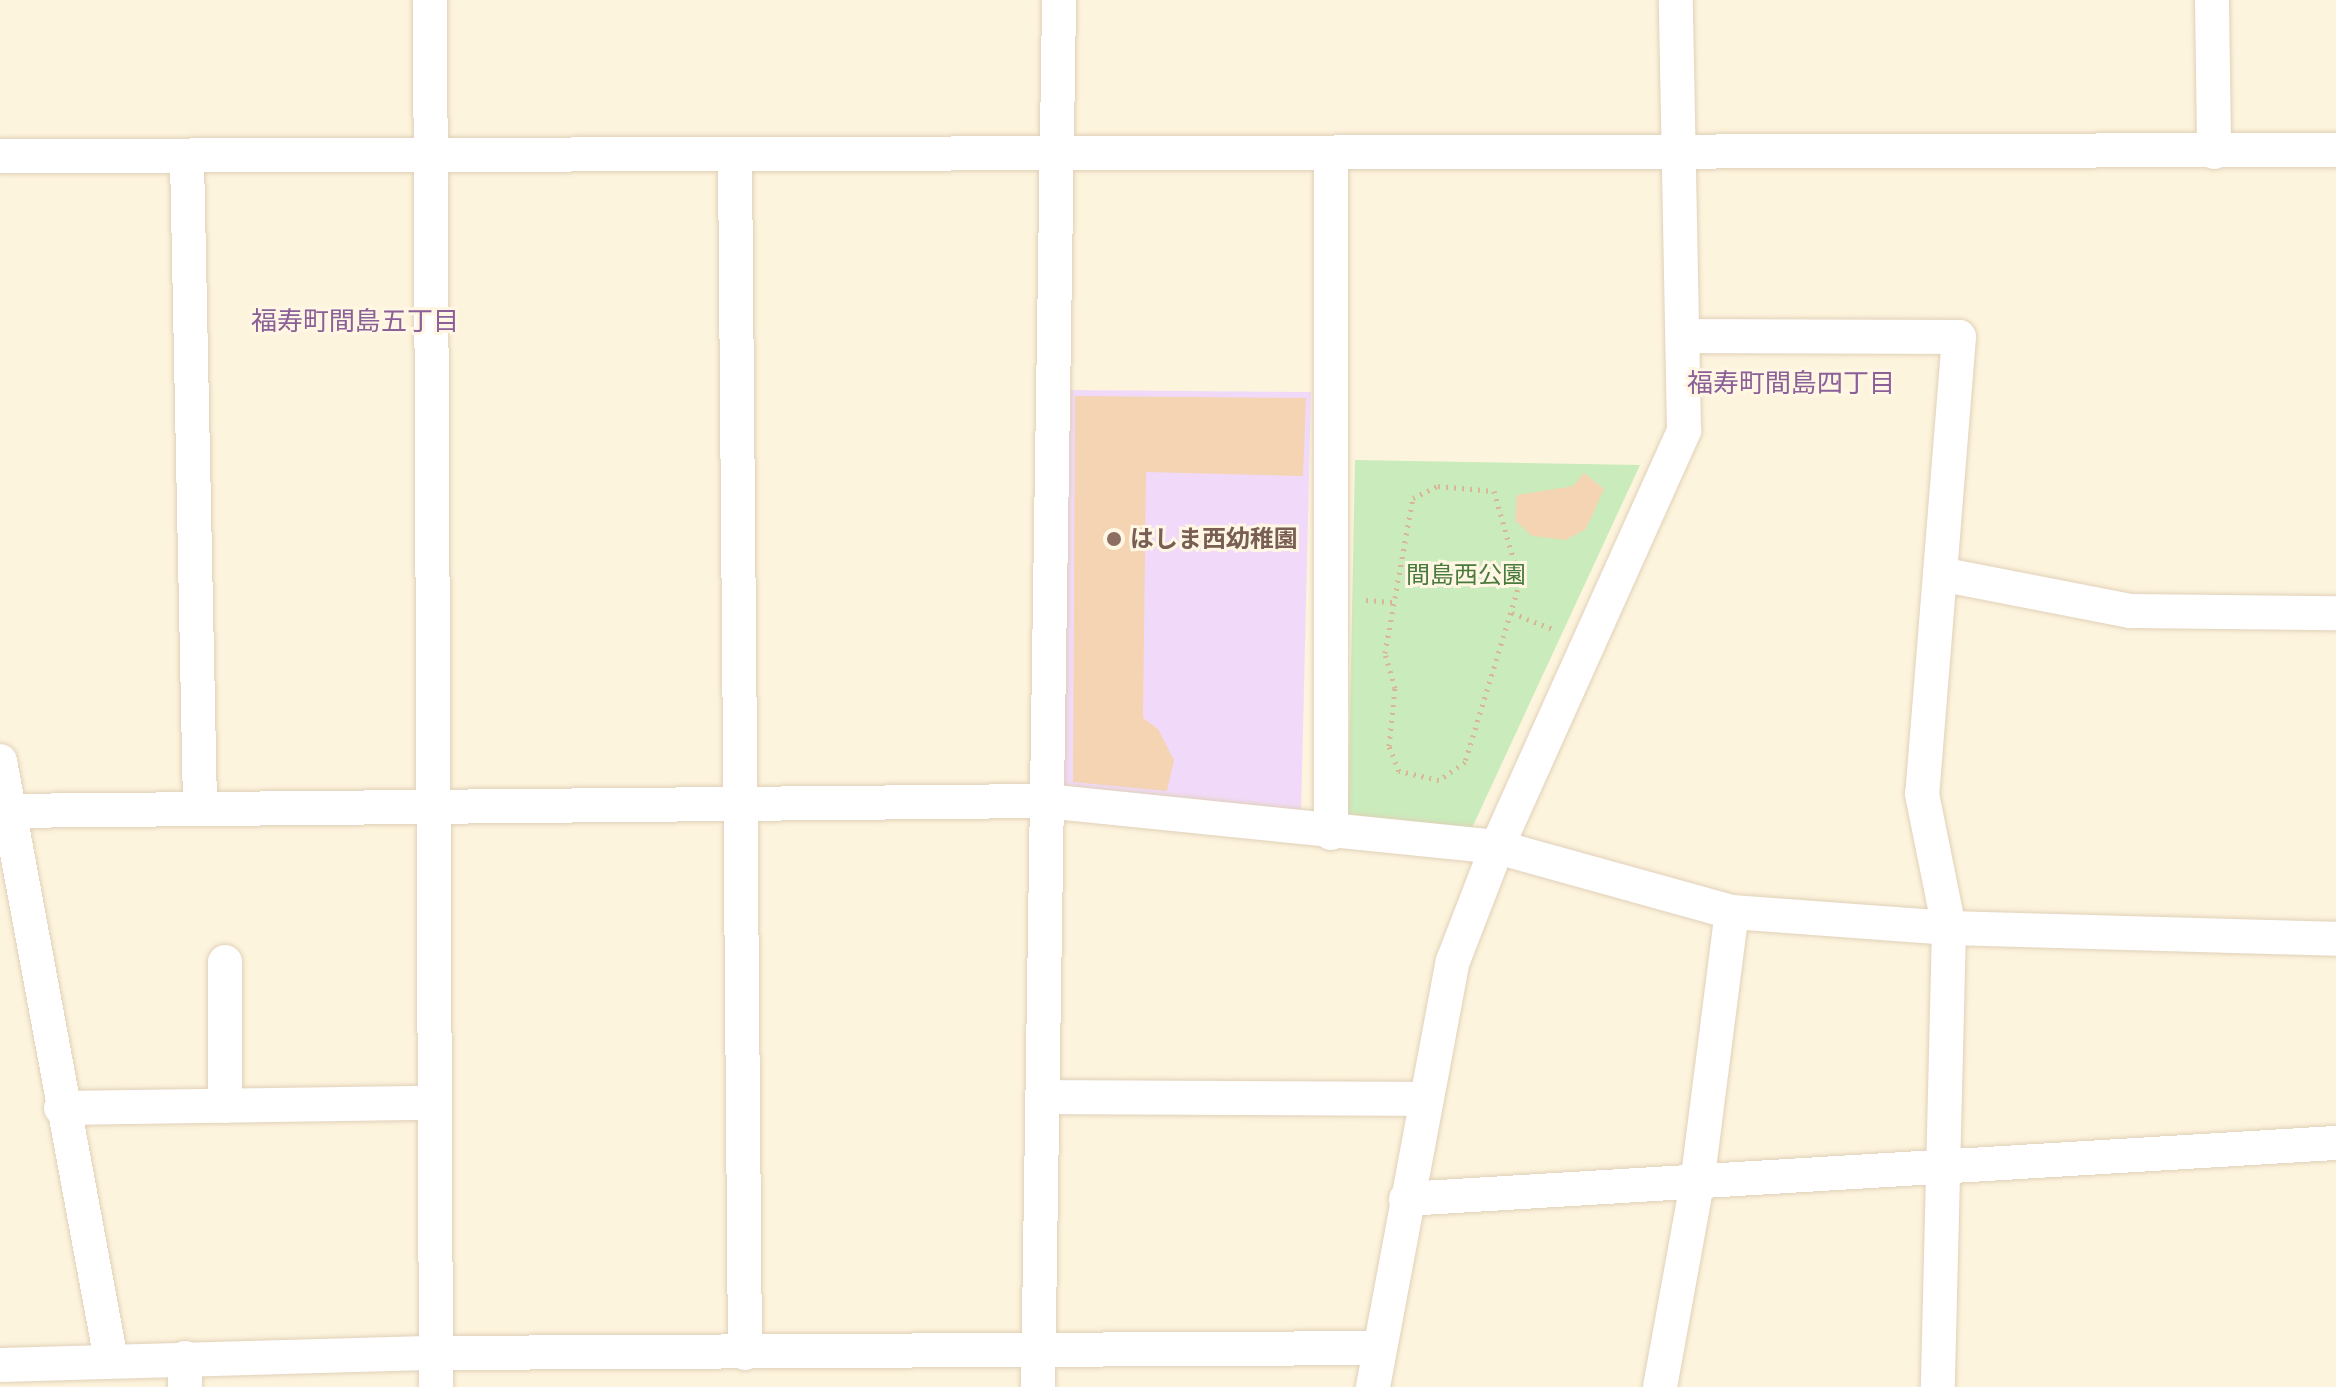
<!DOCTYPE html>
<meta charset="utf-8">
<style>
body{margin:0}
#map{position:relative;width:2336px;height:1387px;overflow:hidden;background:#fdf4dd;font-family:Cabin,"Noto Sans JP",sans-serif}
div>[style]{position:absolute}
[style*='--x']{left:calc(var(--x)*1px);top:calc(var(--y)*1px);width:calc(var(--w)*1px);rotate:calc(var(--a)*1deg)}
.education>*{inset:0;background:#f1daf9}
.green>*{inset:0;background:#caebbb}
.building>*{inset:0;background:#f4d4b3}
.path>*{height:5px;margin-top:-2.5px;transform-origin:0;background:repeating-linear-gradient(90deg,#d8b797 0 2px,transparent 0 8px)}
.roads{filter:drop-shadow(0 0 2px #e1d0b9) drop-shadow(0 0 2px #e1d0b9)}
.minor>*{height:34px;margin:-17px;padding:0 17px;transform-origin:17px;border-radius:17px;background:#fff}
.dots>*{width:22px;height:22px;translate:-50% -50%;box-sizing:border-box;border:4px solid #fff7e4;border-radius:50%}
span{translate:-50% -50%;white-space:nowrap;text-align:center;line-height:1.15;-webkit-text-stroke:6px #fff7e4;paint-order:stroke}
.education-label{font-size:24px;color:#785e54;font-weight:700}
.left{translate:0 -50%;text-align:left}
.park-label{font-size:24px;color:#487a3c}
.neighbourhood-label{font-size:26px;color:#8b6097}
</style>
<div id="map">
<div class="education">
<i style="clip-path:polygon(1065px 390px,1311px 392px,1301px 814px,1064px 791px)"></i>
</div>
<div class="green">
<i style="clip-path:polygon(1355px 460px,1640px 465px,1471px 830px,1348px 814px)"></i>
</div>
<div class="building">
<i style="clip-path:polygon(1075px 396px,1306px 398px,1303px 476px,1146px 472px,1143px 718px,1158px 729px,1174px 760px,1167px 791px,1073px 782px)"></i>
<i style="clip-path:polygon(1584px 473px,1604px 489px,1586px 529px,1566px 540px,1532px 536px,1515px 520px,1517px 495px,1573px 486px)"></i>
</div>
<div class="path">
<i style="--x:1438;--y:486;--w:56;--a:5.1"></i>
<i style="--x:1494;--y:491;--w:95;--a:74.1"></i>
<i style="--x:1520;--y:582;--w:188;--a:107"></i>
<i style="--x:1465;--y:762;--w:32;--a:145"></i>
<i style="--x:1439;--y:780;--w:41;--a:-167.3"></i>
<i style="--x:1399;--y:771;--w:27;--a:-112"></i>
<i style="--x:1389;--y:746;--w:58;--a:-84.1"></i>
<i style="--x:1395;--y:688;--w:36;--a:-106"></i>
<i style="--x:1385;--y:653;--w:158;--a:-79.8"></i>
<i style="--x:1413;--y:498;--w:28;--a:-26"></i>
<i style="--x:1366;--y:600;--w:27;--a:4"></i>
<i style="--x:1512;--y:613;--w:46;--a:21.6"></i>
</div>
<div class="roads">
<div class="minor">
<i style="--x:430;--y:0;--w:1387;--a:89.75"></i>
<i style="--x:2212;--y:0;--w:152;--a:89.2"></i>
<i style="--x:0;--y:156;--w:2336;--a:-0.15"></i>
<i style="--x:187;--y:158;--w:647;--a:88.85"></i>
<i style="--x:735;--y:158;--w:1195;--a:89.52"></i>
<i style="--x:1688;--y:336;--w:271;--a:0.2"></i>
<i style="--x:1959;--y:337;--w:458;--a:94.6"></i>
<i style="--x:1922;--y:794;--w:137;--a:78.6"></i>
<i style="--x:1949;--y:928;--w:459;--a:91.4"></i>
<i style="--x:1940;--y:574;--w:195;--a:11"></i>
<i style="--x:2131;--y:611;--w:205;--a:0.6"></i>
<i style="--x:0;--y:761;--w:609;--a:79.5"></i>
<i style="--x:0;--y:811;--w:1045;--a:-0.55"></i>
<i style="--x:1045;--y:801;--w:454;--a:5.8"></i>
<i style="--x:1497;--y:847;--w:244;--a:15.5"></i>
<i style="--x:1732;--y:912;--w:218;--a:4.2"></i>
<i style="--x:1949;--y:928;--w:387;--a:1.6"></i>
<i style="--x:1331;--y:833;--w:676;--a:-90"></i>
<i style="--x:225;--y:962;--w:144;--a:90"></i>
<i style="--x:1046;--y:1097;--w:379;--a:0.3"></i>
<i style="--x:61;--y:1108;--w:370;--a:-0.8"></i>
<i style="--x:1406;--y:1199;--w:932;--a:-3.45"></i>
<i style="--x:185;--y:1358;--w:29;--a:90"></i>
<i style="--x:0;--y:1365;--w:436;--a:-1.6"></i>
<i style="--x:436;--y:1353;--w:940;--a:-0.3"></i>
<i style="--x:1038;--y:1387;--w:1387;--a:-89.13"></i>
<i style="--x:1373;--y:1387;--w:433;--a:-79.4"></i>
<i style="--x:1453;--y:961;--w:122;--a:-68.9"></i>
<i style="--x:1497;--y:847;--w:457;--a:-65.8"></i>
<i style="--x:1684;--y:430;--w:430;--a:-91.1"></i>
<i style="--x:1660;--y:1387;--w:206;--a:-79.7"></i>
<i style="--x:1697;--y:1184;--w:274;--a:-82.7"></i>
</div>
</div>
<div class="dots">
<i style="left:1114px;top:539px;background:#8d6e63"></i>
</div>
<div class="education-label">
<span class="left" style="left:1130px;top:539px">はしま西幼稚園</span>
</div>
<div class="park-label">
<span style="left:1466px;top:575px">間島西公園</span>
</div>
<div class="neighbourhood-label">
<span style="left:355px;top:322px">福寿町間島五丁目</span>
<span style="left:1791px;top:384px">福寿町間島四丁目</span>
</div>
</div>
